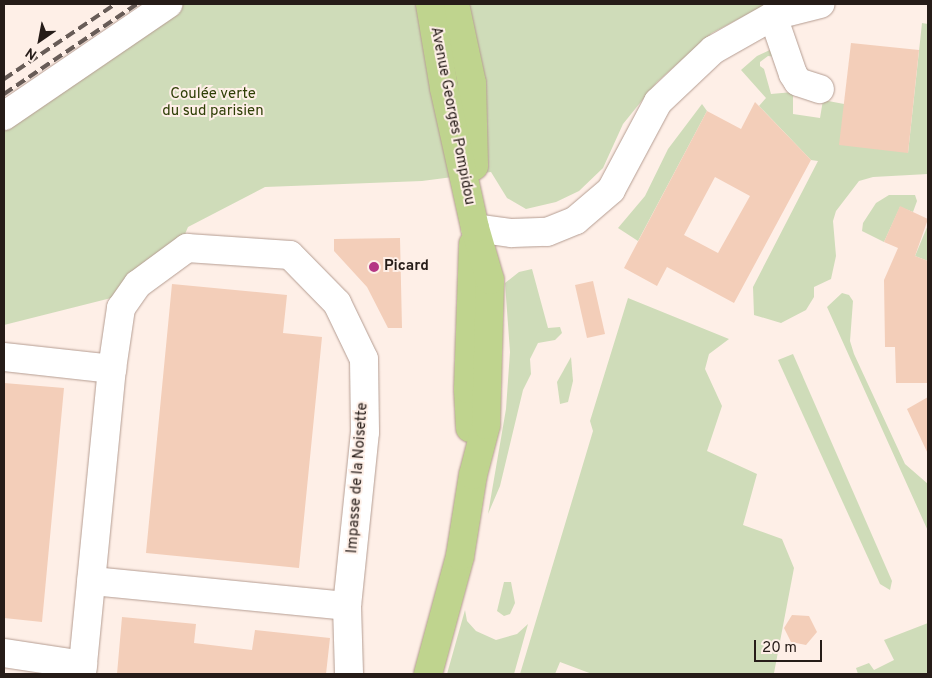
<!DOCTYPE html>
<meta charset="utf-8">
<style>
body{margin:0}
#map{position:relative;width:932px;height:678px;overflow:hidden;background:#feefe7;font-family:Overpass,sans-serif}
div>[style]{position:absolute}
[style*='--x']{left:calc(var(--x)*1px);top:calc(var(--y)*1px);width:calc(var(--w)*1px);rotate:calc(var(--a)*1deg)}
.green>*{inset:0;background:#cfdcb9}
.building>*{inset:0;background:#f3ceb9}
.roads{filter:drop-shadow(0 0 1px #b59d92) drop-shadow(0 0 1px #b59d92)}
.minor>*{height:28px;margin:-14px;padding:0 14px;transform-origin:14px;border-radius:14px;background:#fff}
.major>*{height:28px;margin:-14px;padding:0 14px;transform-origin:14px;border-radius:14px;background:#bfd48e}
.rail>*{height:4px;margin-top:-2px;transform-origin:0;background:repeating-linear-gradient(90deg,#685c57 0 10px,transparent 0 15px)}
.dots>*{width:14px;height:14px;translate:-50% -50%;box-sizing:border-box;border:2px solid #feefe7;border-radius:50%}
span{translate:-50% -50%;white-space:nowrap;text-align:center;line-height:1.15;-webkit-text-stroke:4px #feefe7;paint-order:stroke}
.park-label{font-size:15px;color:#2f3f06}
.street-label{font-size:15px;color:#261c18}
.poi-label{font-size:15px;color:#261c18;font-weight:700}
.left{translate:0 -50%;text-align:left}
.frame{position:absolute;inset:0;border:5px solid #261c18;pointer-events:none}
.north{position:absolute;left:15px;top:15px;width:50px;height:50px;-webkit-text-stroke:4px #feefe7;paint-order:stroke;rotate:213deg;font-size:14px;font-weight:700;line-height:20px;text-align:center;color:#261c18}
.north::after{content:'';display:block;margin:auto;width:18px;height:22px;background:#261c18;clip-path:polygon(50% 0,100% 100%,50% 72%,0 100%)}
.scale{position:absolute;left:754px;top:640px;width:68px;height:22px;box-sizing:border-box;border:2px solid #261c18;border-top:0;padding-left:6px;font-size:15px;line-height:18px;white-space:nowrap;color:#261c18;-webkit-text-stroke:4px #feefe7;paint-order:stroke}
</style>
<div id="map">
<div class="green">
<i style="clip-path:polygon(181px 4px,767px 4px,712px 33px,657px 82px,623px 124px,603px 168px,579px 191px,556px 202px,526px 209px,507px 198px,491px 172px,422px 181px,265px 187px,188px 227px,182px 241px,123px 295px,4px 325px,4px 127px)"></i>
<i style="clip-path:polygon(922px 23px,928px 24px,928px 174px,873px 177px,859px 181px,836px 211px,833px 221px,836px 256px,831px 279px,814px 287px,814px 297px,806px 310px,781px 323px,754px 315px,753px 287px,818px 161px,811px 160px,759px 106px,766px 98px,741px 70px,757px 56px,776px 47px,778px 57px,768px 56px,760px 62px,760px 66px,764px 69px,771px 94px,793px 92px,793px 114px,820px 118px,823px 100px,844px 104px,908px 153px)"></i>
<i style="clip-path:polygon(702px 104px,707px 111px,638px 241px,618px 228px,645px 196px,668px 149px)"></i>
<i style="clip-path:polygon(889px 195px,915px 195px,917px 201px,913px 212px,900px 207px,884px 242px,862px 231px,863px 223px,876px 203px)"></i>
<i style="clip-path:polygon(928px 225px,928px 261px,915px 256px)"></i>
<i style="clip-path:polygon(532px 269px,548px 328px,560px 327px,562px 333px,555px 340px,538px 343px,530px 359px,531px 374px,523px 390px,500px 486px,488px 514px,506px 409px,510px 352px,505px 283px,519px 272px)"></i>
<i style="clip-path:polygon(842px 293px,849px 295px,853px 301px,850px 341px,854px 354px,905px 464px,928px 484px,928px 531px,827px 307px)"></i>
<i style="clip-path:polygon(628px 298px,729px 339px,709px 354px,705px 369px,722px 406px,707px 451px,757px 474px,743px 525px,782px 539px,794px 568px,774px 673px,778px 674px,592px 674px,560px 662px,555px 674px,520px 674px,593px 431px,590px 421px)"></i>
<i style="clip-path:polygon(793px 354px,892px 581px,890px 590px,880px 584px,778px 360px)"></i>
<i style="clip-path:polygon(571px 357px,573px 381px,568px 402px,560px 404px,557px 382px)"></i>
<i style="clip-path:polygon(504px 582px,511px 582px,515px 603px,510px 614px,504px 616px,497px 611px)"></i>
<i style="clip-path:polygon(465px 610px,467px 621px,476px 631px,496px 640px,517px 634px,528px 624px,514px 674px,447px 674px)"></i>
<i style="clip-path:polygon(928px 623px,928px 674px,858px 674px,856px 668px,869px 663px,874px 670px,894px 660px,884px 640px)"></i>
</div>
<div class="building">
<i style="clip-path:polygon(851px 43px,919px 50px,908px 153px,839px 145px)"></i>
<i style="clip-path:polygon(evenodd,755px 102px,811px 160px,734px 303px,667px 267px,657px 286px,624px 268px,707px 111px,741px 129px,755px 102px,715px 177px,750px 196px,718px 253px,684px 235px,715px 177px)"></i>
<i style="clip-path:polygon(900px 206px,928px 219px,915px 256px,928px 261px,928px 383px,896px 383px,895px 347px,885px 347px,884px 280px,898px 248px,884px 242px)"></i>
<i style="clip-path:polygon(400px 238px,402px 328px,388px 328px,367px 287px,334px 251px,334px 239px)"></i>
<i style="clip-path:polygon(593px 281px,605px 334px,587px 338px,575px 285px)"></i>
<i style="clip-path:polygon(172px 284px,287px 295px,283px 333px,322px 337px,299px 568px,146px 553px)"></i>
<i style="clip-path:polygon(4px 383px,64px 388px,42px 622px,4px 618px)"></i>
<i style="clip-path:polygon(928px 397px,928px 454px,907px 409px)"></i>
<i style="clip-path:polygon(792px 615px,809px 616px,817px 632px,806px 645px,791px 642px,784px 628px)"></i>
<i style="clip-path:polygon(122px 617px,196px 624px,194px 643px,252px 650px,255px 630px,330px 638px,326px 674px,117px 674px)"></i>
</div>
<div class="roads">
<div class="minor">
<i style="--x:773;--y:16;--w:61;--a:71"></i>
<i style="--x:793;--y:74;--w:9;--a:58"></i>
<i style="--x:798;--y:82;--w:23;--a:18"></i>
<i style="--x:4;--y:116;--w:199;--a:-34.3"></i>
<i style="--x:475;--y:228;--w:37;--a:8"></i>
<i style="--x:512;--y:233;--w:35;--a:-2"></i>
<i style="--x:547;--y:232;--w:31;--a:-22"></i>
<i style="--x:576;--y:220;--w:46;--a:-40.6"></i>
<i style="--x:611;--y:190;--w:100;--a:-61.9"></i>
<i style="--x:658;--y:102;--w:76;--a:-43.4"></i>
<i style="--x:713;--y:50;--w:69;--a:-29.5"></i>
<i style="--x:773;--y:16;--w:49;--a:-14.3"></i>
<i style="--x:4;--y:357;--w:109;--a:6.3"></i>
<i style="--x:347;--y:606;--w:68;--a:88.3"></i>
<i style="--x:4;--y:653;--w:80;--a:8.6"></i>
<i style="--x:82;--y:674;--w:306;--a:-84.4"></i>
<i style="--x:112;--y:369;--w:62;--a:-81.6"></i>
<i style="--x:121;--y:308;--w:29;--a:-55"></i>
<i style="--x:138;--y:284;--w:61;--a:-36.3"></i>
<i style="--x:187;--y:248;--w:103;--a:3.9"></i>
<i style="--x:290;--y:255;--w:67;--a:45.6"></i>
<i style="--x:337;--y:303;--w:62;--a:64.3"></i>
<i style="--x:364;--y:359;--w:73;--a:89.2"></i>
<i style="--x:365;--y:432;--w:175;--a:95.9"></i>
<i style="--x:347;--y:606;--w:257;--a:-174.4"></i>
</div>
<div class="major">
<i style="--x:455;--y:4;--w:81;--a:77.9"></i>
<i style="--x:472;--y:83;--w:83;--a:88.6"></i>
<i style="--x:470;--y:428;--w:39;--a:-93"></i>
<i style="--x:468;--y:389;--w:145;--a:-88"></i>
<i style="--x:428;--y:674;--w:122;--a:-74.8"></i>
<i style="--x:460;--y:556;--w:82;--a:-80.9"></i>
<i style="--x:473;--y:475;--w:52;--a:-75.4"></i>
<i style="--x:486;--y:425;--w:145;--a:-88.4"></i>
<i style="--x:490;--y:280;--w:54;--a:-106.1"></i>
<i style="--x:475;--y:228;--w:143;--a:-102.5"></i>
<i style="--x:444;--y:88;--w:85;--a:-99.5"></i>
</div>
</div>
<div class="rail">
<i style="--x:4;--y:79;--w:134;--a:-34"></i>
<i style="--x:4;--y:94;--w:161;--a:-34.1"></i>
</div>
<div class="dots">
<i style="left:374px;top:267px;background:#b43684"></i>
</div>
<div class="park-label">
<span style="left:213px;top:103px">Coulée verte<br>du sud parisien</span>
</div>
<div class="street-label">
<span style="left:452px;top:116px;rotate:79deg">Avenue Georges Pompidou</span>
<span style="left:358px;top:478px;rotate:-86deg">Impasse de la Noisette</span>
</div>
<div class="poi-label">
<span class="left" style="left:384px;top:267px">Picard</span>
</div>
<div class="frame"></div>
<div class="north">N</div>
<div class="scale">20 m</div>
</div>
